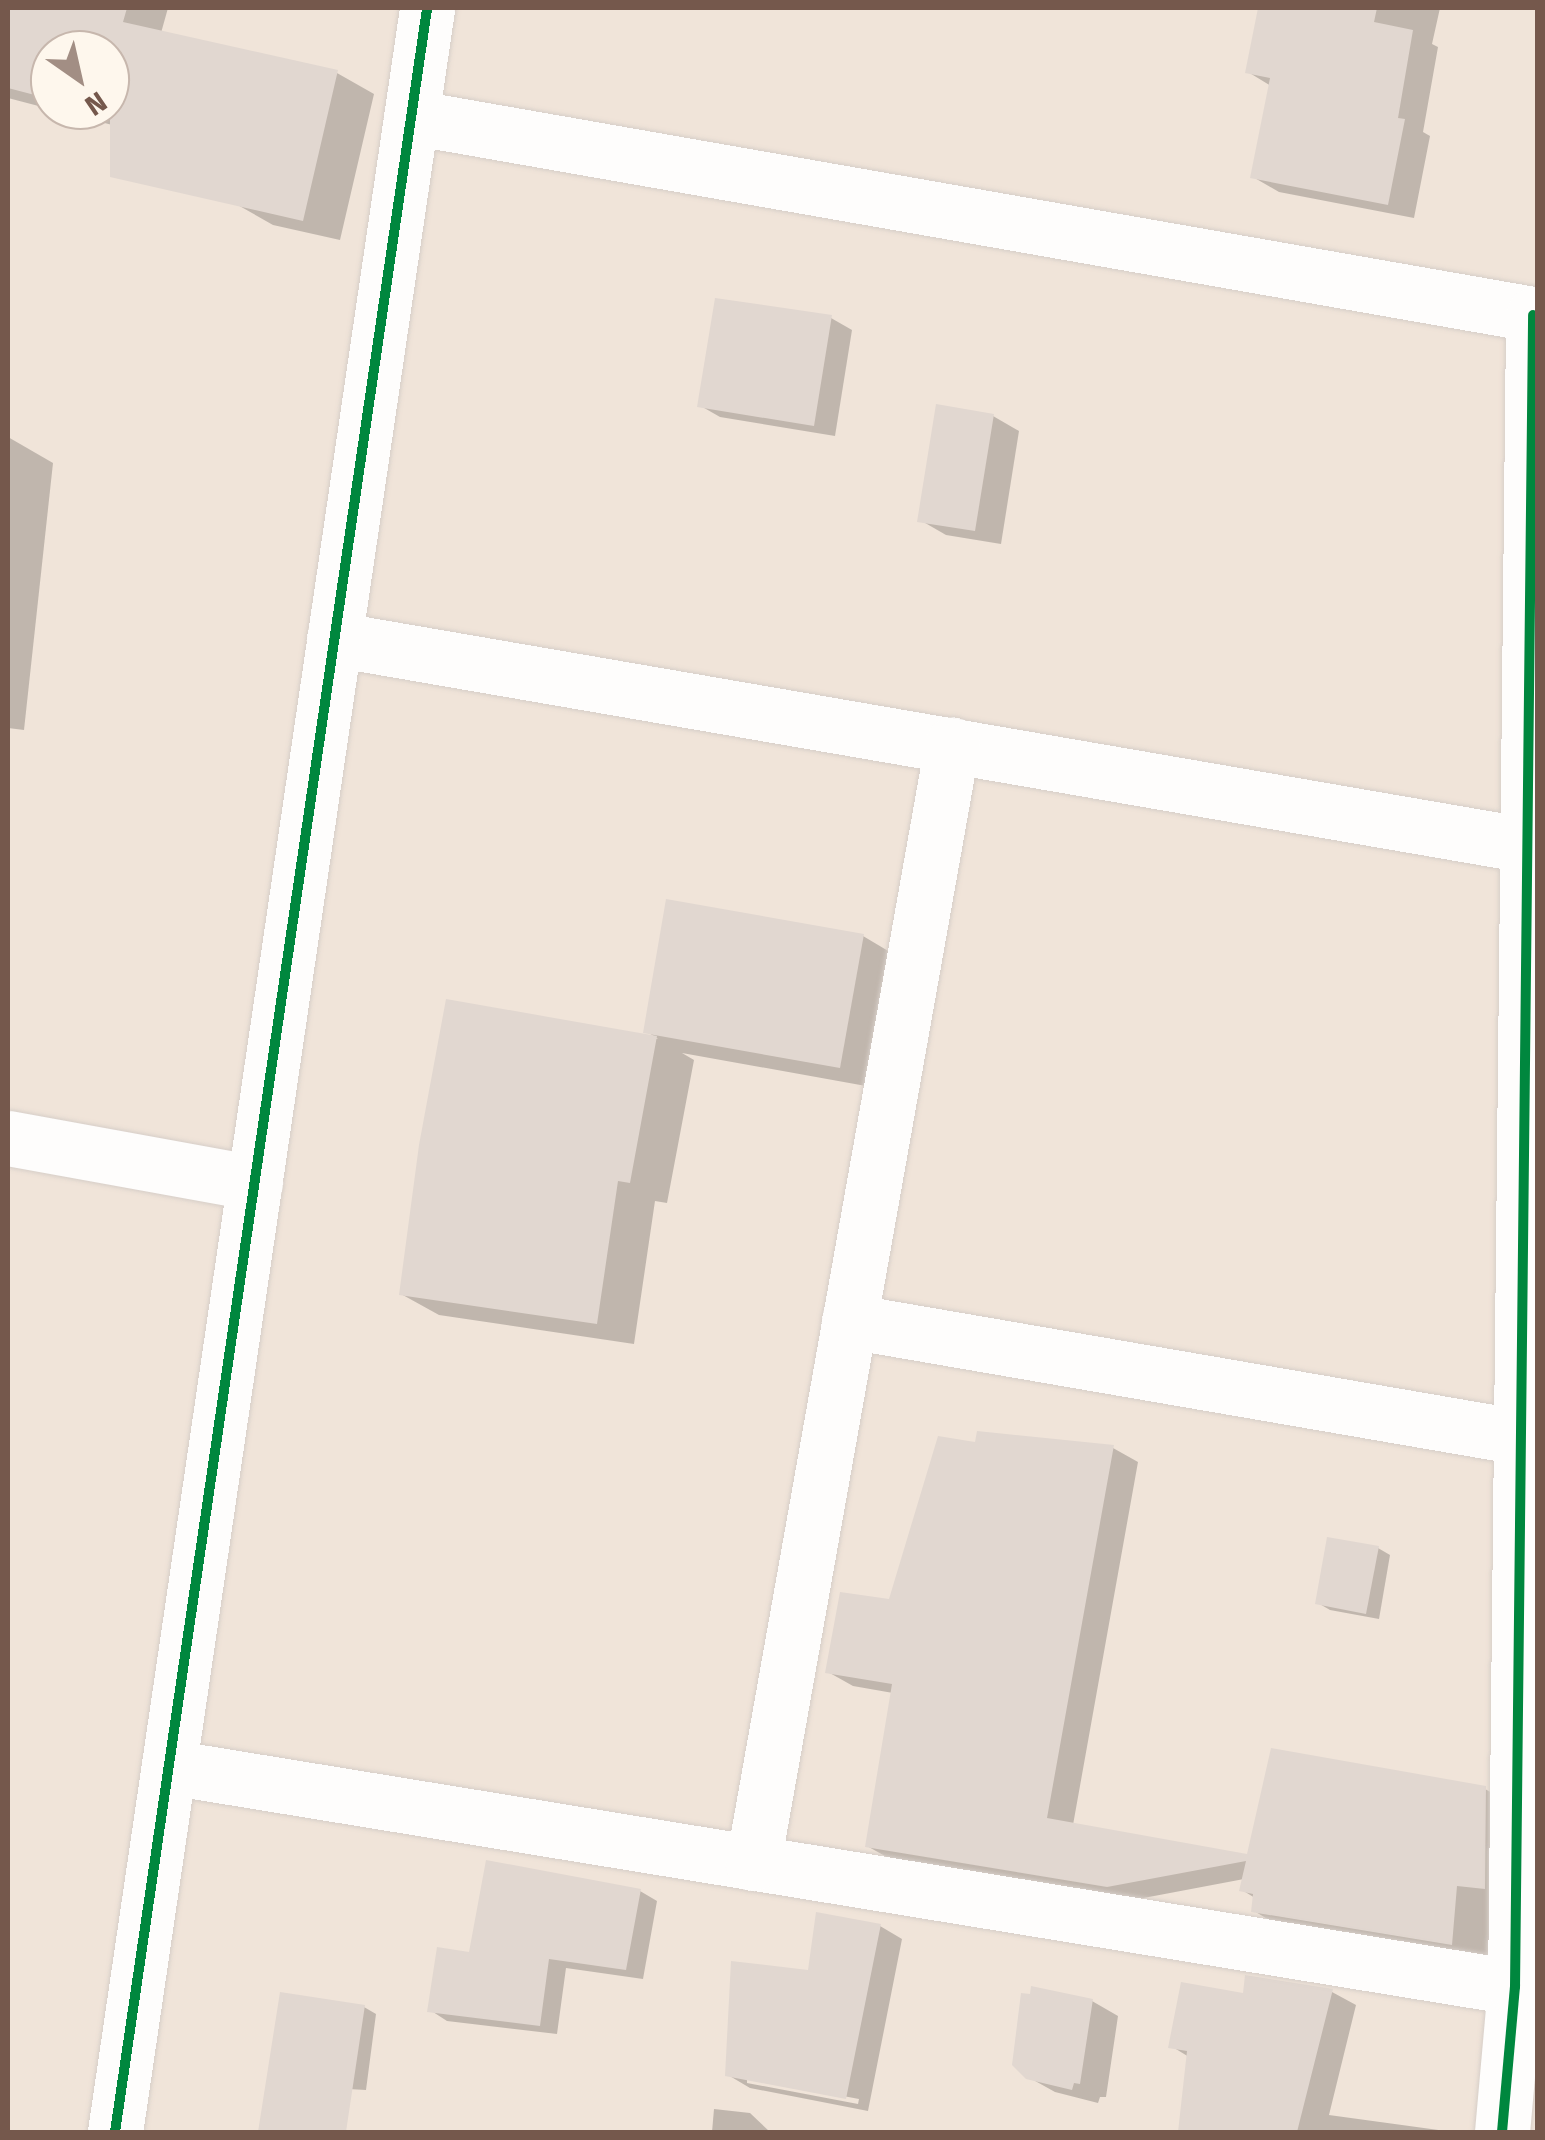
<!DOCTYPE html>
<style>
body{margin:0}
#map{position:relative;width:1545px;height:2140px;overflow:hidden;background:#f7f1eb;font-family:"Fira Sans",sans-serif}
div>[style]{position:absolute}
[style*='--x']{left:calc(var(--x)*1px);top:calc(var(--y)*1px);width:calc(var(--w)*1px);rotate:calc(var(--a)*1deg)}
.residential>*{inset:0;background:#f0e4d9}
.shadow>*{inset:0;background:#0003}
.building>*{inset:0;background:#e1d7d0}
.roads{filter:drop-shadow(0 0 2px #d6cec8) drop-shadow(0 0 2px #d6cec8)}
.minor>*{height:55px;margin:-27.5px;padding:0 27.5px;transform-origin:27.5px;border-radius:27.5px;background:#fefdfc}
.cycleway>*{height:10px;margin:-5px;padding:0 5px;transform-origin:5px;border-radius:5px;background:#00873e}
span{translate:-50% -50%;white-space:nowrap;text-align:center;line-height:1.15;-webkit-text-stroke:10px #fef7ed;paint-order:stroke}
.frame{position:absolute;inset:0;border:10px solid #75584c;pointer-events:none}
.north{position:absolute;left:30px;top:30px;width:100px;height:100px;box-sizing:border-box;background:#fef7ed;border:2px solid #c7b7ad;border-radius:50%;rotate:146deg;font-size:28px;font-weight:700;line-height:40px;text-align:center;color:#75584c}
.north::after{content:'';display:block;margin:auto;width:35px;height:45px;background:#a28e84;clip-path:polygon(50% 0,100% 100%,50% 72%,0 100%)}
</style>
<div id="map">
<div class="residential">
<i style="clip-path:polygon(evenodd,8px 8px,1537px 8px,1537px 2132px,8px 2132px,8px 8px,50px 50px,110px 50px,110px 110px,50px 110px,50px 50px)"></i>
</div>
<div class="shadow">
<i style="clip-path:polygon(8px 8px,168px 8px,161px 33px,337px 73px,374px 94px,340px 240px,273px 225px,236px 204px,246px 160px,55px 110px,110px 110px,110px 50px,50px 50px,50px 109px,8px 98px)"></i>
<i style="clip-path:polygon(1262px 8px,1440px 8px,1432px 44px,1438px 47px,1423px 132px,1430px 136px,1414px 218px,1279px 192px,1253px 177px,1271px 86px,1248px 72px)"></i>
<i style="clip-path:polygon(831px 318px,852px 330px,835px 436px,720px 417px,699px 405px)"></i>
<i style="clip-path:polygon(993px 416px,1019px 431px,1001px 544px,946px 535px,920px 520px)"></i>
<i style="clip-path:polygon(8px 437px,53px 463px,24px 730px,8px 728px)"></i>
<i style="clip-path:polygon(863px 936px,900px 958px,877px 1088px,682px 1053px,694px 1060px,667px 1203px,655px 1201px,634px 1344px,439px 1315px,401px 1294px,448px 1002px,658px 1039px,646px 1031px)"></i>
<i style="clip-path:polygon(977px 1445px,1113px 1448px,1138px 1462px,1073px 1825px,1249px 1857px,1485px 1789px,1510px 1803px,1509px 1963px,1279px 1926px,1254px 1911px,1255px 1898px,1242px 1890px,1244px 1879px,1133px 1900px,892px 1860px,867px 1846px,893px 1693px,853px 1686px,828px 1672px,891px 1602px)"></i>
<i style="clip-path:polygon(1378px 1548px,1390px 1555px,1379px 1619px,1330px 1610px,1318px 1603px)"></i>
<i style="clip-path:polygon(640px 1891px,657px 1901px,643px 1979px,566px 1968px,557px 2034px,447px 2021px,430px 2010px,471px 1954px)"></i>
<i style="clip-path:polygon(evenodd,880px 1926px,902px 1939px,868px 2111px,750px 2088px,728px 2075px,810px 1972px,880px 1926px,747px 2078px,859px 2099px,858px 2104px,747px 2083px,747px 2078px)"></i>
<i style="clip-path:polygon(1332px 1992px,1356px 2005px,1329px 2115px,1453px 2132px,1181px 2132px,1189px 2057px,1171px 2046px,1245px 1996px)"></i>
<i style="clip-path:polygon(1092px 2001px,1118px 2016px,1106px 2097px,1100px 2097px,1098px 2103px,1055px 2092px,1028px 2077px)"></i>
<i style="clip-path:polygon(364px 2007px,376px 2014px,366px 2090px,348px 2089px,343px 2132px,275px 2128px)"></i>
<i style="clip-path:polygon(714px 2109px,750px 2113px,770px 2132px,712px 2132px)"></i>
</div>
<div class="building">
<i style="clip-path:polygon(8px 8px,127px 8px,123px 22px,338px 70px,303px 221px,110px 177px,110px 115px,91px 110px,110px 110px,110px 50px,50px 50px,50px 99px,8px 88px)"></i>
<i style="clip-path:polygon(1258px 8px,1377px 8px,1374px 22px,1413px 30px,1398px 118px,1405px 119px,1388px 205px,1250px 178px,1270px 78px,1245px 73px)"></i>
<i style="clip-path:polygon(715px 298px,832px 315px,814px 426px,697px 407px)"></i>
<i style="clip-path:polygon(936px 404px,994px 414px,975px 531px,917px 522px)"></i>
<i style="clip-path:polygon(666px 899px,864px 934px,840px 1068px,643px 1033px)"></i>
<i style="clip-path:polygon(446px 999px,657px 1036px,630px 1183px,618px 1181px,597px 1324px,399px 1295px,419px 1145px)"></i>
<i style="clip-path:polygon(977px 1431px,1114px 1445px,1047px 1818px,1247px 1854px,1271px 1748px,1486px 1786px,1485px 1889px,1457px 1886px,1452px 1945px,1251px 1912px,1253px 1894px,1239px 1891px,1246px 1861px,1107px 1887px,865px 1847px,892px 1684px,825px 1673px,840px 1592px,889px 1599px,938px 1436px,975px 1442px)"></i>
<i style="clip-path:polygon(1327px 1537px,1379px 1546px,1366px 1614px,1315px 1604px)"></i>
<i style="clip-path:polygon(486px 1860px,641px 1889px,626px 1970px,549px 1959px,540px 2026px,427px 2012px,437px 1947px,469px 1952px)"></i>
<i style="clip-path:polygon(816px 1912px,881px 1924px,846px 2099px,725px 2076px,731px 1961px,808px 1970px)"></i>
<i style="clip-path:polygon(1245px 1975px,1333px 1989px,1297px 2132px,1178px 2132px,1187px 2051px,1168px 2048px,1181px 1982px,1243px 1993px)"></i>
<i style="clip-path:polygon(1031px 1986px,1093px 1999px,1080px 2084px,1074px 2083px,1072px 2090px,1026px 2079px,1012px 2065px,1021px 1993px,1030px 1994px)"></i>
<i style="clip-path:polygon(280px 1992px,365px 2005px,346px 2132px,258px 2132px)"></i>
</div>
<div class="roads">
<div class="minor">
<i style="--x:411;--y:117;--w:1144;--a:9.96"></i>
<i style="--x:334;--y:639;--w:1211;--a:9.8"></i>
<i style="--x:8;--y:1138;--w:251;--a:10.3"></i>
<i style="--x:849;--y:1321;--w:699;--a:9.8"></i>
<i style="--x:169;--y:1767;--w:1387;--a:9.29"></i>
<i style="--x:753;--y:1863;--w:1136;--a:-79.91"></i>
<i style="--x:115;--y:2132;--w:2147;--a:-81.64"></i>
<i style="--x:1502;--y:2132;--w:146;--a:-84.9"></i>
<i style="--x:1515;--y:1987;--w:1672;--a:-89.38"></i>
</div>
</div>
<div class="cycleway">
<i style="--x:115;--y:2132;--w:2147;--a:-81.64"></i>
<i style="--x:1502;--y:2132;--w:146;--a:-84.9"></i>
<i style="--x:1515;--y:1987;--w:1672;--a:-89.38"></i>
</div>
<div class="frame"></div>
<div class="north">N</div>
</div>
